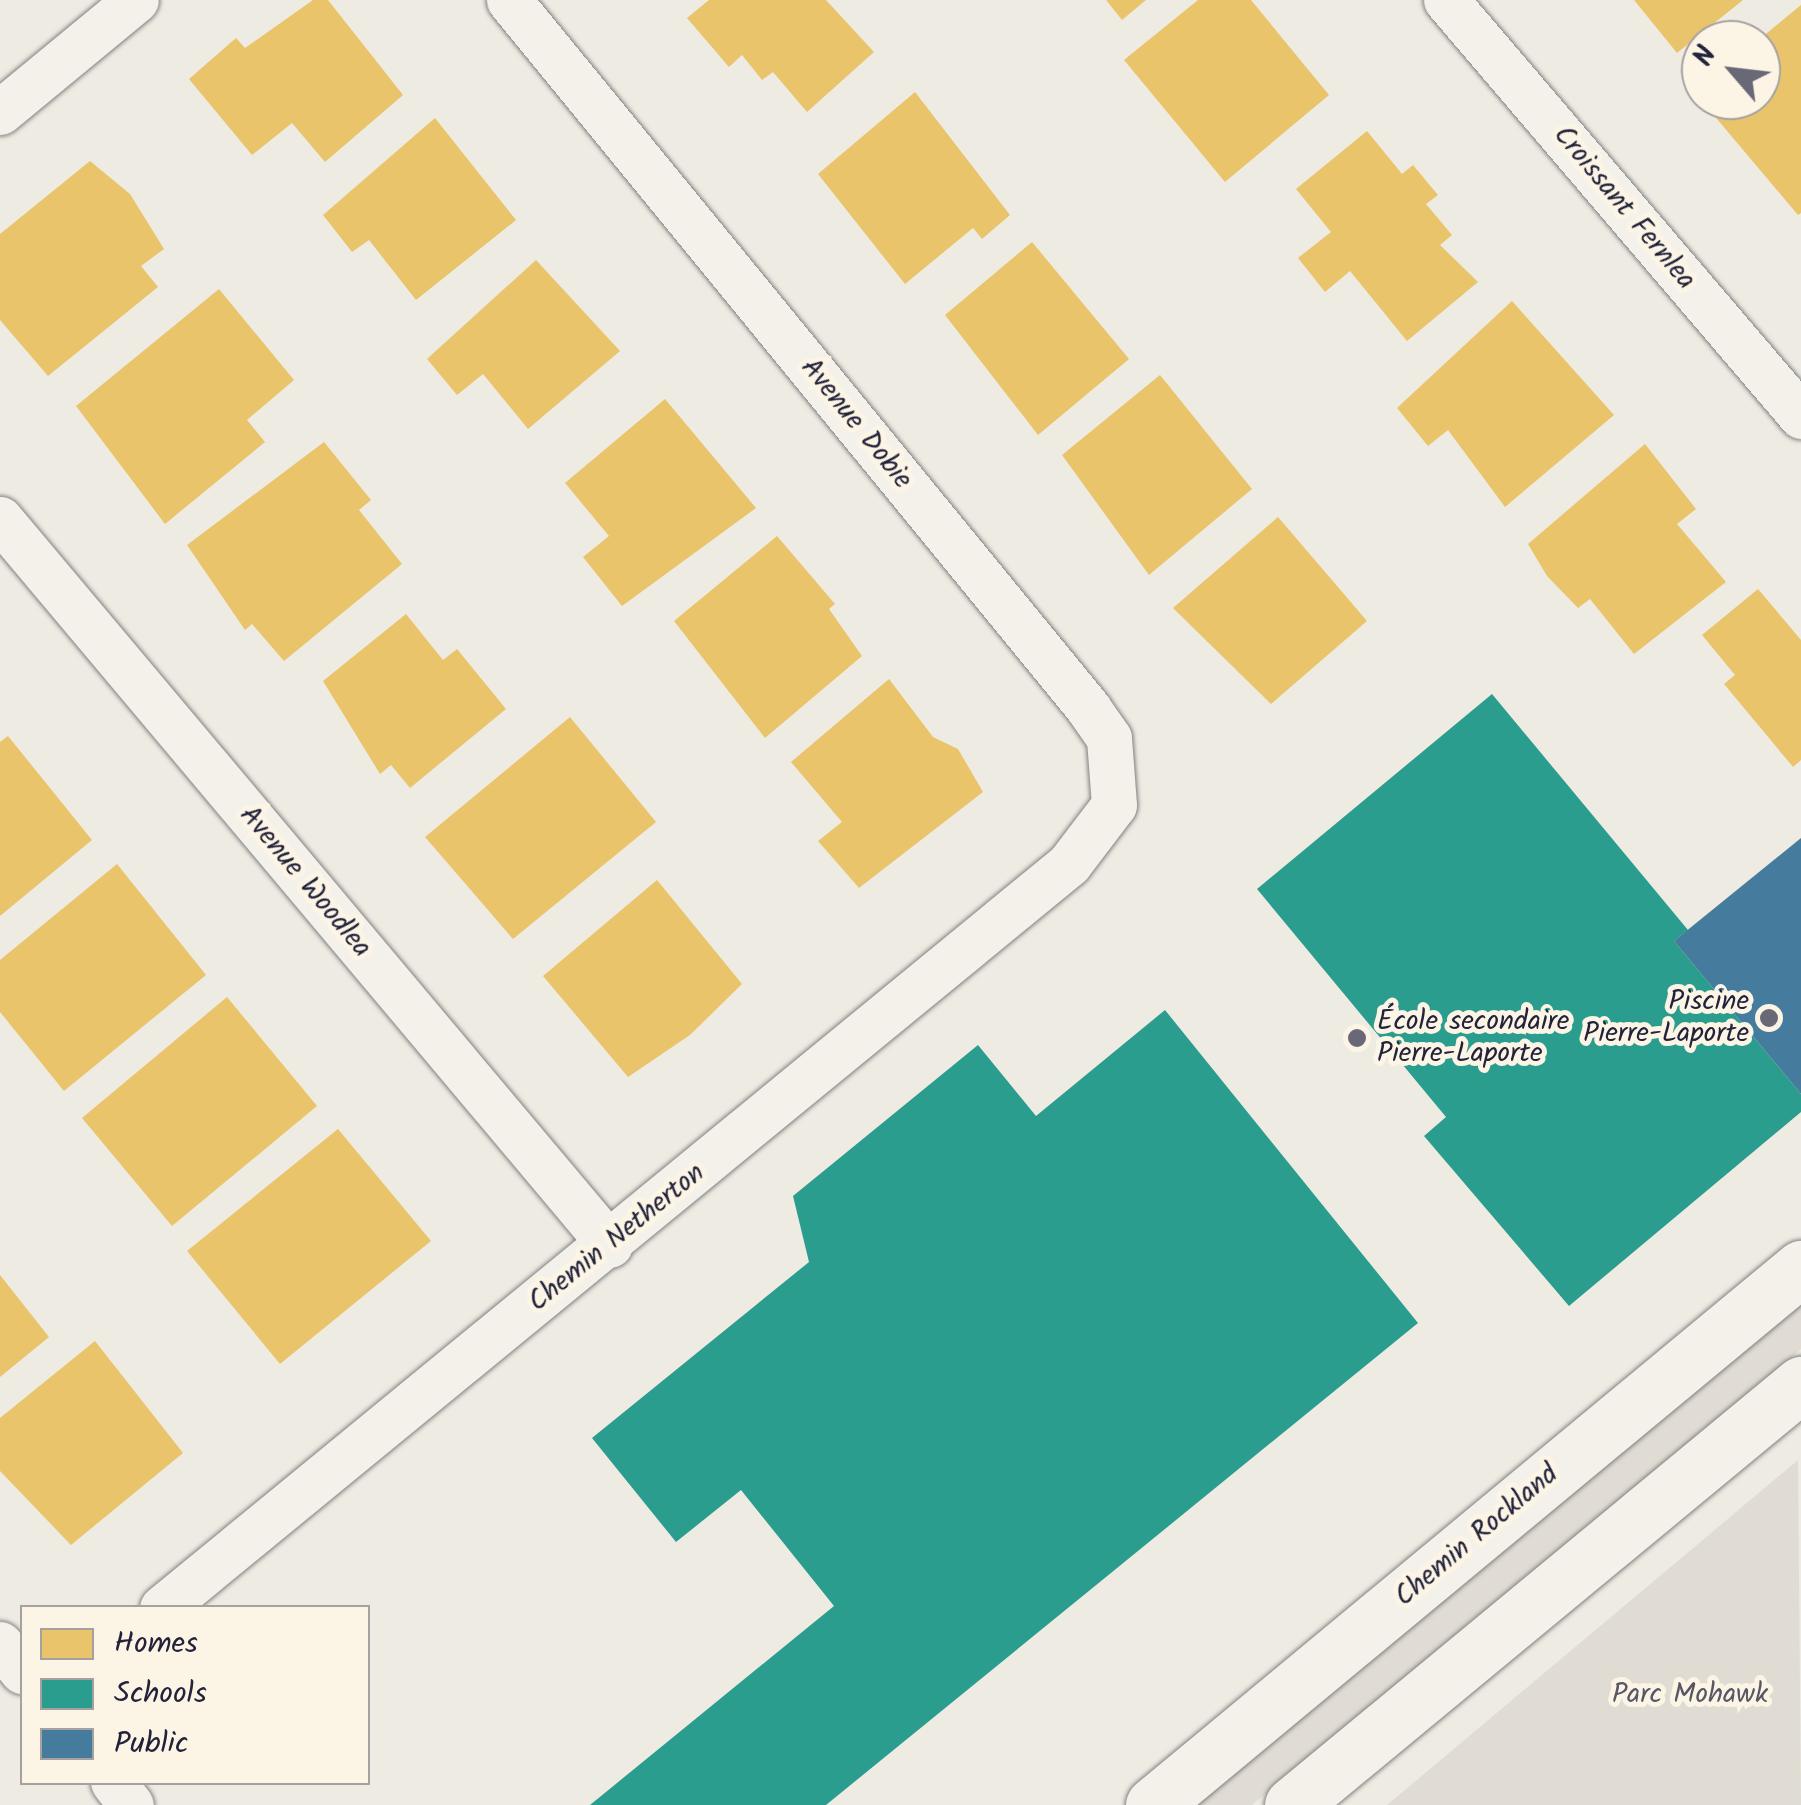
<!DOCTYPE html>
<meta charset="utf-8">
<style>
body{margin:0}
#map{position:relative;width:1801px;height:1805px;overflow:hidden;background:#eeebe3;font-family:Kalam,sans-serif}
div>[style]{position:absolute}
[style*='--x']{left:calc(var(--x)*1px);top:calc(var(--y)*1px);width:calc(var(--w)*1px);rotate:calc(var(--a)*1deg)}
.green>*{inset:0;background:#e0dcd3}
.homes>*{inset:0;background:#e9c46a}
.schools>*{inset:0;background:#2a9d8f}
.public>*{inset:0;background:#457b9d}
.roads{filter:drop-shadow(0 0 2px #828182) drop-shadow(0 0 2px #828182)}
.street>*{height:45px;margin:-22.5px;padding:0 22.5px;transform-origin:22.5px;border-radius:22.5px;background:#f4f1eb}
.secondary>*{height:55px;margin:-27.5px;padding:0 27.5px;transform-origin:27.5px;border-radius:27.5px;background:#f4f1eb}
.dots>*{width:28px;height:28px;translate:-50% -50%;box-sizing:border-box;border:5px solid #fcf5e5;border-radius:50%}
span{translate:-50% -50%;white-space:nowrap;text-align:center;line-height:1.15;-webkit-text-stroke:10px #fcf5e5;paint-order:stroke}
.street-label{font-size:28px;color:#22223b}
.poi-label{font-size:28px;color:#22223b}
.right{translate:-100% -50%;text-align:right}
.left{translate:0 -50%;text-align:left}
.park-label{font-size:28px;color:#575665}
.legend{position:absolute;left:20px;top:1605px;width:350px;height:180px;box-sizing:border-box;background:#fcf5e5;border:2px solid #a5a1a1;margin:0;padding:12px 18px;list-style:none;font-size:30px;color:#22223b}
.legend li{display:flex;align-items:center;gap:20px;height:50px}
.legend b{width:50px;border:2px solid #a5a1a1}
.north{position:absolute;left:1681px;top:20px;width:100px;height:100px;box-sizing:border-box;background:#fcf5e5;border:2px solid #a5a1a1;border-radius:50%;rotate:298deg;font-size:28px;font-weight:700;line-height:40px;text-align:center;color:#22223b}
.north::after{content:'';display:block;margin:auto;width:35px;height:45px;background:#696876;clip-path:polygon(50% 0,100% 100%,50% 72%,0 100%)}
</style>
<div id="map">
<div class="green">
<i style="clip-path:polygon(1801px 1303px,1801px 1349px,1252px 1805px,1198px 1805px)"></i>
<i style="clip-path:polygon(1798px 1460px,1801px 1805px,1387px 1805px)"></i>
</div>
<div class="homes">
<i style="clip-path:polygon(313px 0,328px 0,403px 95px,325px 162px,292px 123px,252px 155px,189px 79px,236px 38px,245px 48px)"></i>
<i style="clip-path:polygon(709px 0,826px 0,874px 52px,807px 112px,773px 72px,762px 80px,742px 55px,729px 67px,687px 18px)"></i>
<i style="clip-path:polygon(1106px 0,1146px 0,1122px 20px)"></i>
<i style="clip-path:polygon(1198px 0,1251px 0,1329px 95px,1225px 182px,1124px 60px)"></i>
<i style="clip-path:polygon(1634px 0,1743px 0,1677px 53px)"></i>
<i style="clip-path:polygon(1801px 5px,1801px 213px,1798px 215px,1701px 100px,1761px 100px,1761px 38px)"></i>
<i style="clip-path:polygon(915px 92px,1010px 215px,982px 239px,973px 228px,905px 284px,818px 174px)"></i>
<i style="clip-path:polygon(435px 118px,516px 220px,416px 300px,369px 240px,352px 252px,323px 215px)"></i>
<i style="clip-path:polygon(1367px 131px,1402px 174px,1413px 165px,1438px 195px,1426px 204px,1452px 235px,1440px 245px,1478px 282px,1407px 341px,1350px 271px,1325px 292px,1298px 258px,1331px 232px,1296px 189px)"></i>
<i style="clip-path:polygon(90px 161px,130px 194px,164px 249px,141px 266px,158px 287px,48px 376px,0 320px,0 234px)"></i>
<i style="clip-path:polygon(1032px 242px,1129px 359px,1038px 435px,945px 315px)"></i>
<i style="clip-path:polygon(536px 260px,620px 351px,528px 429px,483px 374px,457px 395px,427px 359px)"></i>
<i style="clip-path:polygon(219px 289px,294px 380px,247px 420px,265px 442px,165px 524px,76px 406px)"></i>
<i style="clip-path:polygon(1512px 301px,1614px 415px,1505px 507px,1448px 430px,1428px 446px,1397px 408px)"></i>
<i style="clip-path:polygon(1160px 375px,1252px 489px,1149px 575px,1062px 455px)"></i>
<i style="clip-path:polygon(665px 399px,756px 508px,622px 606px,583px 557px,609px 536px,565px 483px)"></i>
<i style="clip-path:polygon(324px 442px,371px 500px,359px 510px,402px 564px,284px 661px,252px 624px,245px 630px,187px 545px)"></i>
<i style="clip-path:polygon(1645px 444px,1696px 509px,1677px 524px,1726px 582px,1634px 654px,1590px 599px,1578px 608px,1547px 576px,1528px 544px)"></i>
<i style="clip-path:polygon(1278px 517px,1367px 621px,1271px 704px,1173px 608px)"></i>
<i style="clip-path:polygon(777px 536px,835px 604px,829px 609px,862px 656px,765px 738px,674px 621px)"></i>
<i style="clip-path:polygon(1758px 589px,1801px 640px,1801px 760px,1793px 767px,1724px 684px,1735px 675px,1702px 635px)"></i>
<i style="clip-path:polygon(406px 614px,443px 660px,457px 649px,506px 709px,410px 788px,391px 765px,380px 774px,323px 681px)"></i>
<i style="clip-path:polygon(889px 679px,933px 737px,958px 749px,983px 792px,859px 888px,818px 841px,842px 822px,791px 762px)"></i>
<i style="clip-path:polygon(570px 717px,656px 822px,513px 939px,425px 837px)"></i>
<i style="clip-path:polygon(8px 736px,92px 840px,0 916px,0 742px)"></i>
<i style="clip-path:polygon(117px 864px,206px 975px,64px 1091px,0 1012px,0 960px)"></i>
<i style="clip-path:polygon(657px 880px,742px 984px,690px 1035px,628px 1077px,543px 976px)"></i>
<i style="clip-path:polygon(227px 997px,317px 1106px,172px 1226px,82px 1118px)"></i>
<i style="clip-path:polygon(338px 1129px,431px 1241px,280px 1364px,187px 1251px)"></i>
<i style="clip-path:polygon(0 1275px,49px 1337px,0 1377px)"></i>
<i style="clip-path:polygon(95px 1341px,183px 1453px,71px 1545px,0 1471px,0 1418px)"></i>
</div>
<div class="schools">
<i style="clip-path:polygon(1492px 694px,1688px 930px,1674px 941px,1801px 1094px,1801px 1112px,1569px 1306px,1424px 1136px,1446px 1117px,1257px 889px)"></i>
<i style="clip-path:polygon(1165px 1010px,1418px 1323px,826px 1805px,590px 1805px,834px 1606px,741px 1490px,676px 1542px,592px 1438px,809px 1262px,793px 1196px,978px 1045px,1036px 1116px)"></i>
</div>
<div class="public">
<i style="clip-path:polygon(1801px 838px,1801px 1094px,1674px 941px)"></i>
</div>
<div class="roads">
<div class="street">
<i style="--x:1446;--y:0;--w:547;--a:49.52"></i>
<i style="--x:0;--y:112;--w:176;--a:-39.5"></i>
<i style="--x:0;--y:519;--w:948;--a:49.96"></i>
<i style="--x:162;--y:1608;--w:1173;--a:-39.36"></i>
<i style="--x:1069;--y:864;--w:74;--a:-52.7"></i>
<i style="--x:1114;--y:805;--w:67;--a:-94.3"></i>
<i style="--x:1109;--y:738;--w:35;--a:-125"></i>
<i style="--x:1089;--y:709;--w:916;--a:-129.29"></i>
<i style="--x:0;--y:1644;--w:35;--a:51"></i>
<i style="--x:113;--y:1782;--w:29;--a:52"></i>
</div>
<div class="secondary">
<i style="--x:1153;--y:1805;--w:842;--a:-39.65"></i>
<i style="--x:1292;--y:1805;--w:661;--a:-39.59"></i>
</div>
</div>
<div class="dots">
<i style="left:1769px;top:1018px;background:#696876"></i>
<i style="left:1357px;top:1038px;background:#696876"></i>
</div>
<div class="street-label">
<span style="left:1624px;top:208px;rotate:50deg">Croissant Fernlea</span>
<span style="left:856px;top:424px;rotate:51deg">Avenue Dobie</span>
<span style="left:305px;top:882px;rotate:50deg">Avenue Woodlea</span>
<span style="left:617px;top:1238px;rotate:-39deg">Chemin Netherton</span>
<span style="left:1477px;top:1536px;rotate:-40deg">Chemin Rockland</span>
</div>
<div class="poi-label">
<span class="right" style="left:1749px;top:1018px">Piscine<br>Pierre-Laporte</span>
<span class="left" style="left:1377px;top:1038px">École secondaire<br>Pierre-Laporte</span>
</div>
<div class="park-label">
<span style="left:1690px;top:1695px">Parc Mohawk</span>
</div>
<ul class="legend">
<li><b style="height:28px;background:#e9c46a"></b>Homes</li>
<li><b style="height:28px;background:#2a9d8f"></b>Schools</li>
<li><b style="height:28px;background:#457b9d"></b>Public</li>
</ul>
<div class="north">N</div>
</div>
